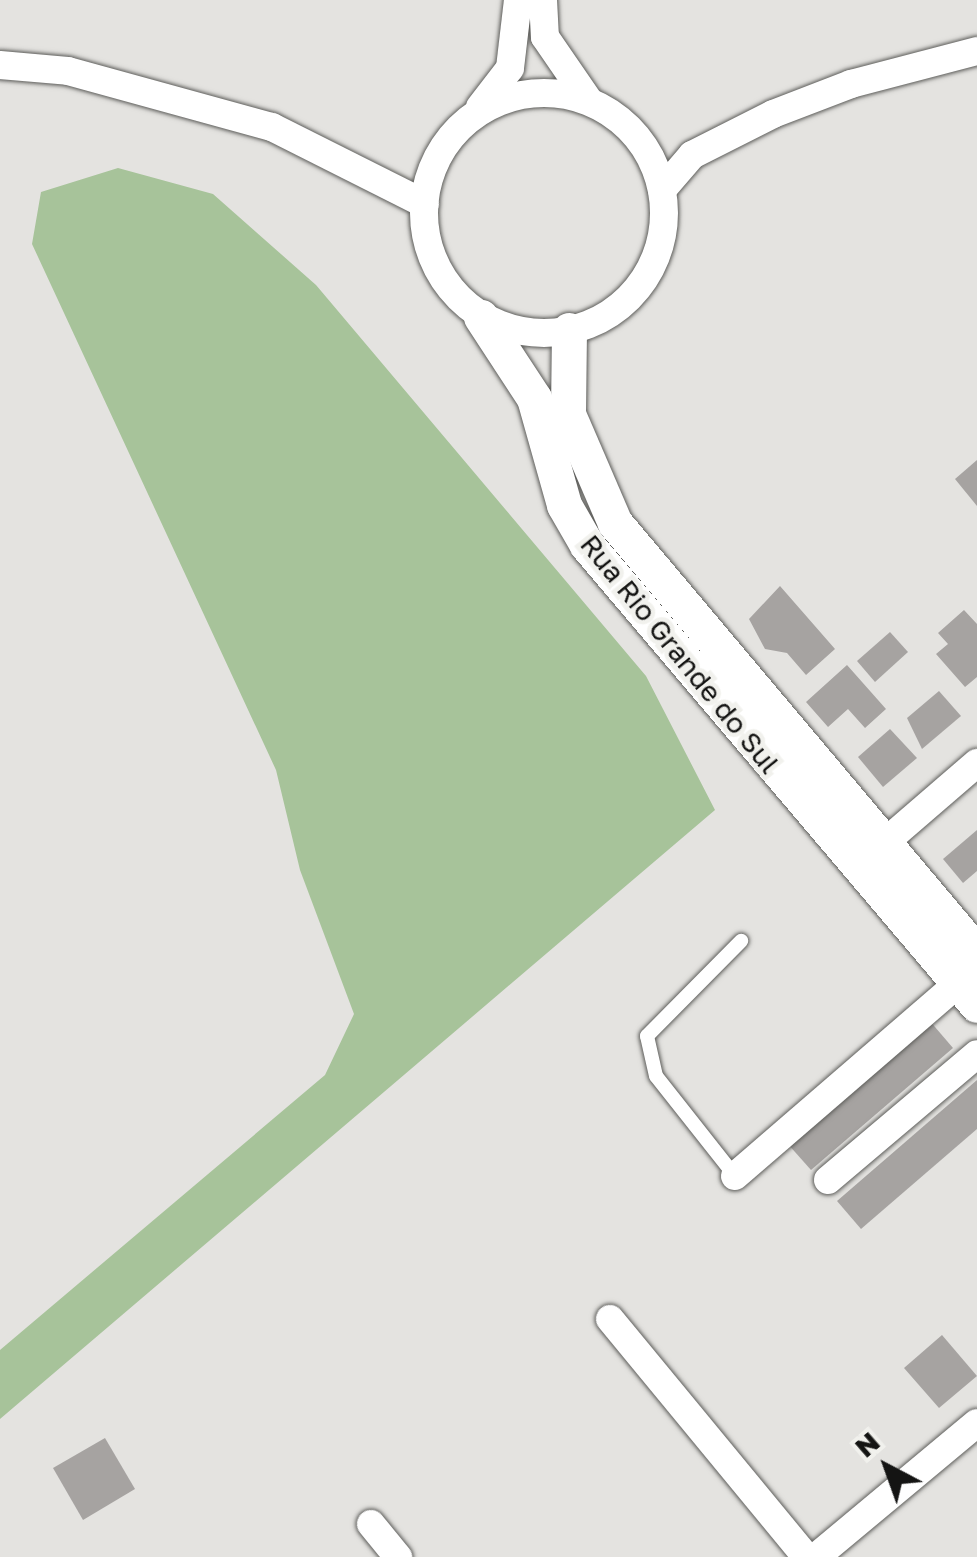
<!DOCTYPE html>
<style>
body{margin:0}
#map{position:relative;width:977px;height:1557px;overflow:hidden;background:#e4e3e0;font-family:"Golos Text",sans-serif}
div>[style]{position:absolute}
[style*='--x']{left:calc(var(--x)*1px);top:calc(var(--y)*1px);width:calc(var(--w)*1px);rotate:calc(var(--a)*1deg)}
.green>*{inset:0;background:#a7c39a}
.building>*{inset:0;background:#a6a3a1}
.roads{filter:drop-shadow(0 0 2px #5d5d5a) drop-shadow(0 0 2px #5d5d5a)}
.service>*{height:14px;margin:-7px;padding:0 7px;transform-origin:7px;border-radius:7px;background:#fff}
.minor>*{height:28px;margin:-14px;padding:0 14px;transform-origin:14px;border-radius:14px;background:#fff}
.minor>.ring{margin:-14px;padding:0;box-sizing:content-box;background:none;border:28px solid #fff;border-radius:50%}
.tertiary>*{height:35px;margin:-17.5px;padding:0 17.5px;transform-origin:17.5px;border-radius:17.5px;background:#fff}
span{translate:-50% -50%;white-space:nowrap;text-align:center;line-height:1.15;-webkit-text-stroke:9px #f1f1ed;paint-order:stroke}
.street-label{font-size:28px;color:#141413}
.north{position:absolute;left:837px;top:1417px;width:100px;height:100px;-webkit-text-stroke:8px #f1f1ed;paint-order:stroke;rotate:319deg;font-size:28px;font-weight:700;line-height:40px;text-align:center;color:#141413}
.north::after{content:'';display:block;margin:auto;width:35px;height:45px;background:#141413;clip-path:polygon(50% 0,100% 100%,50% 72%,0 100%)}
</style>
<div id="map">
<div class="green">
<i style="clip-path:polygon(118px 168px,213px 194px,316px 285px,646px 676px,715px 810px,0 1419px,0 1350px,325px 1075px,354px 1014px,300px 870px,276px 770px,32px 244px,41px 192px)"></i>
</div>
<div class="building">
<i style="clip-path:polygon(977px 460px,977px 506px,955px 479px)"></i>
<i style="clip-path:polygon(780px 586px,835px 649px,806px 675px,787px 653px,765px 649px,749px 619px)"></i>
<i style="clip-path:polygon(964px 610px,977px 624px,977px 677px,965px 687px,936px 654px,948px 644px,938px 633px)"></i>
<i style="clip-path:polygon(890px 632px,908px 652px,875px 682px,857px 661px)"></i>
<i style="clip-path:polygon(847px 665px,886px 709px,865px 728px,848px 709px,828px 727px,806px 702px)"></i>
<i style="clip-path:polygon(939px 691px,961px 716px,922px 749px,907px 718px)"></i>
<i style="clip-path:polygon(890px 729px,917px 758px,883px 787px,858px 757px)"></i>
<i style="clip-path:polygon(977px 830px,977px 871px,963px 883px,943px 859px)"></i>
<i style="clip-path:polygon(929px 1020px,953px 1048px,811px 1170px,787px 1143px)"></i>
<i style="clip-path:polygon(977px 1080px,977px 1129px,861px 1229px,837px 1201px)"></i>
<i style="clip-path:polygon(942px 1335px,977px 1376px,939px 1408px,904px 1368px)"></i>
<i style="clip-path:polygon(105px 1438px,135px 1489px,83px 1520px,53px 1468px)"></i>
</div>
<div class="roads">
<div class="service">
<i style="--x:735;--y:1176;--w:127;--a:-128.3"></i>
<i style="--x:656;--y:1076;--w:41;--a:-102.7"></i>
<i style="--x:647;--y:1036;--w:134;--a:-45.3"></i>
</div>
<div class="minor">
<i style="--x:543;--y:0;--w:37;--a:87"></i>
<i style="--x:545;--y:37;--w:78;--a:55.5"></i>
<i style="--x:0;--y:65;--w:68;--a:5"></i>
<i style="--x:68;--y:71;--w:212;--a:15.4"></i>
<i style="--x:272;--y:127;--w:171;--a:26.7"></i>
<i class="ring" style="left:424px;top:93px;width:212px;height:212px"></i>
<i style="--x:480;--y:107;--w:49;--a:-52.4"></i>
<i style="--x:510;--y:68;--w:68;--a:-83.3"></i>
<i style="--x:662;--y:190;--w:46;--a:-49.4"></i>
<i style="--x:692;--y:155;--w:91;--a:-26.8"></i>
<i style="--x:773;--y:114;--w:84;--a:-21"></i>
<i style="--x:851;--y:84;--w:130;--a:-14.7"></i>
<i style="--x:883;--y:844;--w:124;--a:-40.8"></i>
<i style="--x:735;--y:1176;--w:320;--a:-40.8"></i>
<i style="--x:828;--y:1180;--w:195;--a:-40.2"></i>
<i style="--x:610;--y:1319;--w:308;--a:50.5"></i>
<i style="--x:371;--y:1524;--w:43;--a:50.7"></i>
<i style="--x:816;--y:1557;--w:209;--a:-39.8"></i>
</div>
<div class="tertiary">
<i style="--x:481;--y:317;--w:97;--a:56.8"></i>
<i style="--x:534;--y:398;--w:111;--a:74.3"></i>
<i style="--x:564;--y:505;--w:46;--a:60.1"></i>
<i style="--x:587;--y:545;--w:603;--a:49.71"></i>
<i style="--x:569;--y:330;--w:84;--a:90.7"></i>
<i style="--x:568;--y:414;--w:119;--a:66.7"></i>
<i style="--x:615;--y:523;--w:562;--a:49.91"></i>
</div>
</div>
<div class="street-label">
<span style="left:680px;top:654px;rotate:51deg">Rua Rio Grande do Sul</span>
</div>
<div class="north">N</div>
</div>
